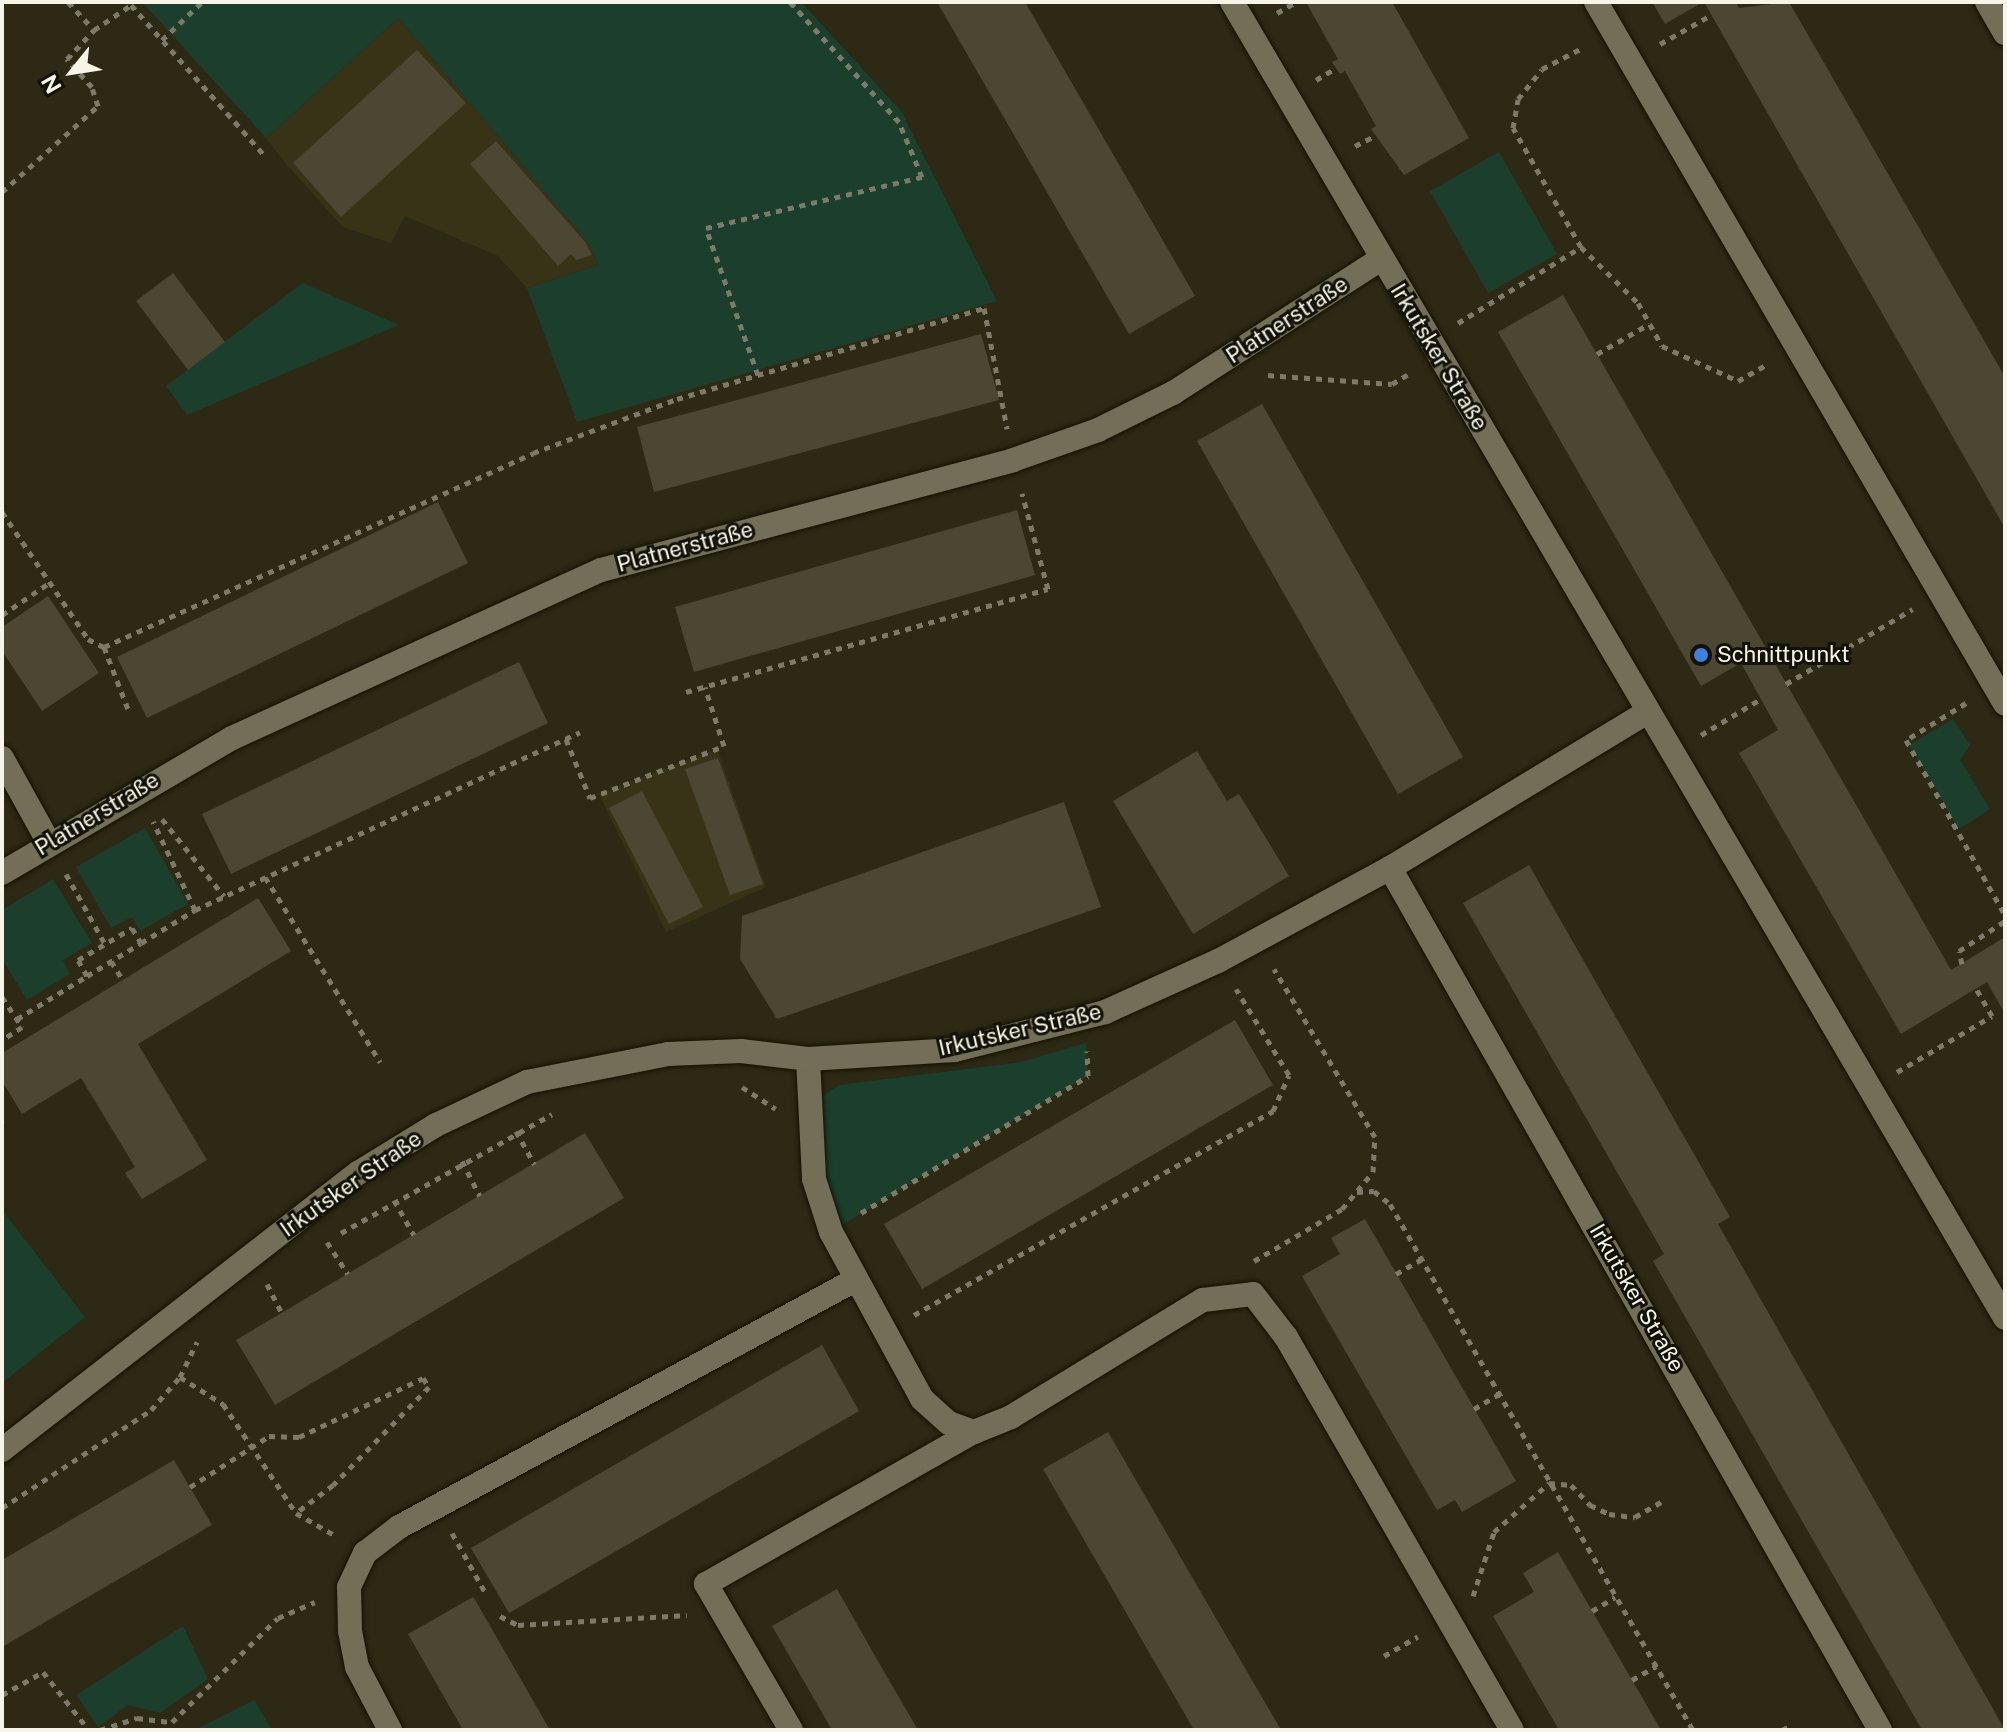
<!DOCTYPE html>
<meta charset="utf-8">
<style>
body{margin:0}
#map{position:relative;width:2007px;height:1732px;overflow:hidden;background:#2d2915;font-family:"Public Sans",sans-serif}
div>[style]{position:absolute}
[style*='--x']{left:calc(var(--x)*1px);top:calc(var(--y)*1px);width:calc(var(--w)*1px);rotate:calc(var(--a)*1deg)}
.built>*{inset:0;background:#383317}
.green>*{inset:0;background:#1b3e2d}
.building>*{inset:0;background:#4c4732}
.path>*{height:5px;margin-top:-2.5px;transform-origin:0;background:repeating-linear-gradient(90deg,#7e7a69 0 6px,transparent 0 12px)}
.roads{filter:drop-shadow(0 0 2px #151101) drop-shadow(0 0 2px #151101)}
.minor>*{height:24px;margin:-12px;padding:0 12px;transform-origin:12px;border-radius:12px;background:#726e57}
.dots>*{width:22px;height:22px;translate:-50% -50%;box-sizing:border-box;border:4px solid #131209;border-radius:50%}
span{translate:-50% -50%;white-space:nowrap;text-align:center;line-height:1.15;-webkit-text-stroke:6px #131209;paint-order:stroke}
.street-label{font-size:22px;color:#f7f5e8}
.poi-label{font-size:22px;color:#f7f5e8}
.left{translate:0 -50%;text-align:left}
.frame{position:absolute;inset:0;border:4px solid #f7f5e8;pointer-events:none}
.north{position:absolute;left:32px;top:32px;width:80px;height:80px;-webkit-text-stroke:6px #131209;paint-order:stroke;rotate:240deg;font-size:22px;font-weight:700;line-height:32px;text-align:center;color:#f7f5e8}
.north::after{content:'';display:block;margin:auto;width:28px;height:36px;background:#f7f5e8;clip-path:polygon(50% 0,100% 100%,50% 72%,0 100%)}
</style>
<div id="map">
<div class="built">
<i style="clip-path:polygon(398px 18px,589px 244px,598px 265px,527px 288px,498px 256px,405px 216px,391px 243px,343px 227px,286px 164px,266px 138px)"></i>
<i style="clip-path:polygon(717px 749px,766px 887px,666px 932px,599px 794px)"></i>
</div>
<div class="green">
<i style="clip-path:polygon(142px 2px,801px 2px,901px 111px,997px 301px,577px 422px,527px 288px,598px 265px,589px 244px,398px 18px,266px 138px)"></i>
<i style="clip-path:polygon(1499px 152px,1557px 254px,1488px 293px,1430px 191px)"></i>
<i style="clip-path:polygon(303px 283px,399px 325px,187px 415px,166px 386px)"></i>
<i style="clip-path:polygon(1953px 719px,1970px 745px,1960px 760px,1990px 809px,1959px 829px,1909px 745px)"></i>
<i style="clip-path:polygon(145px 828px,188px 904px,140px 931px,132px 917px,111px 928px,76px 867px)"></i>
<i style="clip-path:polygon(53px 879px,92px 943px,63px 960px,70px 974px,27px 1000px,2px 959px,2px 910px)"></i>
<i style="clip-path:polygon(1086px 1043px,1088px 1076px,831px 1232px,806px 1107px,839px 1085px,1021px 1062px)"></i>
<i style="clip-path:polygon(2px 1210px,85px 1317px,2px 1383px)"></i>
<i style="clip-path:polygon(183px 1626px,208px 1679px,160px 1713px,128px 1705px,98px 1727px,76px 1695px)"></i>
<i style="clip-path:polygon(254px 1700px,272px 1730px,195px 1730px)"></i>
</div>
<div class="building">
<i style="clip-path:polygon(937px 2px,1025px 2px,1195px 296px,1129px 334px)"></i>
<i style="clip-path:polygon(1299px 2px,1392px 2px,1469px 138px,1404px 175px,1371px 129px,1376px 126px,1345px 71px,1340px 74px,1332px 62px,1338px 59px,1307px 4px)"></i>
<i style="clip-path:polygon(1652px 2px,1703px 2px,1665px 24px)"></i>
<i style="clip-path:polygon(1704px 2px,1736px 2px,1739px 8px,1789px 2px,2005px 377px,2005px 528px)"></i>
<i style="clip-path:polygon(417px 50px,466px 103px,341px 217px,293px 163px)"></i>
<i style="clip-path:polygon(496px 141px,585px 242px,592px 255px,576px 260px,571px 254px,558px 266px,470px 164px)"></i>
<i style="clip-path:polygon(173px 273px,225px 342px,188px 370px,136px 301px)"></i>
<i style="clip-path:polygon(1563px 295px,1951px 970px,2005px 937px,2005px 1014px,1987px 982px,1901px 1034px,1739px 753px,1778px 730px,1741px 663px,1701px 686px,1498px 332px)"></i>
<i style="clip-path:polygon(981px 334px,999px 400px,654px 492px,637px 427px)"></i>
<i style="clip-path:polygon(1262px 404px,1463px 757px,1398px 794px,1197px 441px)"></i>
<i style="clip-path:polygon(438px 502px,468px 563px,147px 718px,117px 657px)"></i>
<i style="clip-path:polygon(1017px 510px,1035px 575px,694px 672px,675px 607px)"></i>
<i style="clip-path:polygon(48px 596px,99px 673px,42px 711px,2px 651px,2px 627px)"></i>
<i style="clip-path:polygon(519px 662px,548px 723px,231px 874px,202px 814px)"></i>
<i style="clip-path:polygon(1197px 751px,1227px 801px,1239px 794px,1289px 876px,1193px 934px,1113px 801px)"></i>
<i style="clip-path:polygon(718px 758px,763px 884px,730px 895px,685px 769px)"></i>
<i style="clip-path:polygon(642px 791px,703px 907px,669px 924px,609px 808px)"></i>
<i style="clip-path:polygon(1064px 802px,1101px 907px,777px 1019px,740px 959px,742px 916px)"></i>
<i style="clip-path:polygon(1529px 865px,1730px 1217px,1718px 1224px,2005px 1730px,1922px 1730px,1653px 1261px,1664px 1254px,1463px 903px)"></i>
<i style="clip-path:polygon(258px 898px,291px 951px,138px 1044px,207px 1160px,142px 1199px,125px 1173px,135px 1167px,81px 1078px,22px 1114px,2px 1081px,2px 1053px)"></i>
<i style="clip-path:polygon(1235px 1020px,1273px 1085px,922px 1289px,884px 1224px)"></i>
<i style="clip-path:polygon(585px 1133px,624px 1198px,275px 1405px,236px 1340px)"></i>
<i style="clip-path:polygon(1365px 1219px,1516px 1481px,1462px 1512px,1455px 1500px,1437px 1510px,1302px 1276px,1340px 1254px,1331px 1238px)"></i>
<i style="clip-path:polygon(822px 1345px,859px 1411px,509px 1613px,471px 1548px)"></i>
<i style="clip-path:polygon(1108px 1432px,1192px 1577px,1281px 1730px,1194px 1730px,1043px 1469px)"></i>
<i style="clip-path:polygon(174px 1460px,212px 1525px,2px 1647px,2px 1560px)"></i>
<i style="clip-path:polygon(1558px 1552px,1632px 1680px,1661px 1730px,1559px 1730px,1493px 1616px,1534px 1592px,1523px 1573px)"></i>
<i style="clip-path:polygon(837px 1589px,875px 1656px,918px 1730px,832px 1730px,772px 1626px)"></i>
<i style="clip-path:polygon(473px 1597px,474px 1598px,550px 1730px,463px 1730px,408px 1634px)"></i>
</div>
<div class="path">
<i style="--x:68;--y:2;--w:38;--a:47"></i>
<i style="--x:94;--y:30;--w:45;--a:-34"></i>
<i style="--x:131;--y:5;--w:202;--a:48.4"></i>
<i style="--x:1277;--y:13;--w:22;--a:-30"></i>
<i style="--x:162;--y:40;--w:55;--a:-43.5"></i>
<i style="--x:1660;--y:44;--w:59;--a:-29.6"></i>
<i style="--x:1316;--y:80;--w:23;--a:-31"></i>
<i style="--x:1355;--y:146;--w:22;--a:-27"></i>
<i style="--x:2;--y:192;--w:129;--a:-41.9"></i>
<i style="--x:98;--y:106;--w:20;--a:-108"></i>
<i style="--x:92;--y:87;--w:38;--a:-132"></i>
<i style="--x:67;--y:59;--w:40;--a:-47"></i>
<i style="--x:1581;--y:247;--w:80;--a:44.5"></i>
<i style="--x:1638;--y:303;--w:49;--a:60.8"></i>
<i style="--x:1662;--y:346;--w:84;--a:24.7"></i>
<i style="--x:1738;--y:381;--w:34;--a:-30"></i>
<i style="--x:1458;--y:323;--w:145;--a:-31.7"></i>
<i style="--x:1581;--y:247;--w:137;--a:-119.7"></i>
<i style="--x:1513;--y:128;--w:29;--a:-80"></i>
<i style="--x:1518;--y:99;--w:38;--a:-51"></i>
<i style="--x:1542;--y:69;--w:47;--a:-27.6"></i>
<i style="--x:1597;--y:354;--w:60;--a:-30"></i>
<i style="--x:758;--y:375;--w:156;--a:-109.5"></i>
<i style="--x:706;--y:228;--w:222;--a:-13.3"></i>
<i style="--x:922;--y:177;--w:60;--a:-112.7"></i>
<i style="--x:899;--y:122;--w:162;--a:-132.2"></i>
<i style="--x:1268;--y:375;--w:124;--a:4.2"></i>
<i style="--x:1392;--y:384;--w:21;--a:-31"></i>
<i style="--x:2;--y:512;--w:153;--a:55.9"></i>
<i style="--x:88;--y:639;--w:18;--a:27"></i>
<i style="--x:104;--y:647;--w:471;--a:-24.3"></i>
<i style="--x:533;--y:453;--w:154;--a:-20.6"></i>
<i style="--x:677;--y:399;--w:320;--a:-16.5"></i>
<i style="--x:984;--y:308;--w:123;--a:79.2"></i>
<i style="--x:2;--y:615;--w:60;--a:-34.2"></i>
<i style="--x:104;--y:647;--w:66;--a:68.8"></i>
<i style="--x:1786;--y:684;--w:147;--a:-30.6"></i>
<i style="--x:686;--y:692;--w:376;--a:-15.9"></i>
<i style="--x:1048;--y:589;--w:99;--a:-105.2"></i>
<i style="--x:1966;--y:703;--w:70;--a:148.3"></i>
<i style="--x:1906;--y:740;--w:201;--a:60.5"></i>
<i style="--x:1701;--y:735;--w:70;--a:-31"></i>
<i style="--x:566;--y:739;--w:64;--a:67.9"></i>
<i style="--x:590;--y:798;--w:144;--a:-21.2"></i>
<i style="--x:724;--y:746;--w:62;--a:-107.9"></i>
<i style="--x:162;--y:819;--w:99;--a:51.2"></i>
<i style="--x:66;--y:874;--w:80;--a:60.9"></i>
<i style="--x:265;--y:877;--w:218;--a:58.1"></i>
<i style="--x:195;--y:910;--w:424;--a:-24.8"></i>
<i style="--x:111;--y:961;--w:22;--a:58"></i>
<i style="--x:1962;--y:964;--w:13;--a:-103"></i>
<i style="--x:1959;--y:951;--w:55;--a:-33.1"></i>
<i style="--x:87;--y:976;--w:63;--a:-31.4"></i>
<i style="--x:2;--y:997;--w:36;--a:56"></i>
<i style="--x:22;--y:1027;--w:24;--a:147"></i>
<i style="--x:17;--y:1019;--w:82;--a:-31.6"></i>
<i style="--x:87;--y:976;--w:18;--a:-119"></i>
<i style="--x:78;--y:960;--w:63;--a:-30.7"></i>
<i style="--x:132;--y:928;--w:17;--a:59"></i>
<i style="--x:141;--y:943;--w:63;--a:-31.4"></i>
<i style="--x:195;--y:910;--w:98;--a:-115.3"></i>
<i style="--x:1897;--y:1072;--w:110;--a:-30.5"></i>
<i style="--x:1992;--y:1016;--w:32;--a:-120"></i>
<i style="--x:742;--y:1087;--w:40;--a:32.9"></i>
<i style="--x:2;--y:1123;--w:1;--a:45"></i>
<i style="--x:516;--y:1131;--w:38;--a:61"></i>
<i style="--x:462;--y:1161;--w:39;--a:63"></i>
<i style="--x:1357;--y:1192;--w:17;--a:-3"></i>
<i style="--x:1374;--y:1191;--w:21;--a:39"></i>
<i style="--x:1390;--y:1204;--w:607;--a:60.06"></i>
<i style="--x:394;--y:1200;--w:40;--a:60.3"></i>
<i style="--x:861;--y:1213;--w:265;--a:-31.1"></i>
<i style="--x:1088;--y:1076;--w:25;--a:-92"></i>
<i style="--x:341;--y:1233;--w:242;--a:-29.4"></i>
<i style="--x:327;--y:1242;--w:38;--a:57"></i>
<i style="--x:1254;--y:1261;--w:102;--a:-30.6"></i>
<i style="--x:1342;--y:1209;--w:48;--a:-50"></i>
<i style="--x:1373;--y:1172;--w:35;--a:-87"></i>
<i style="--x:1375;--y:1137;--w:196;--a:-121"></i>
<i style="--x:1396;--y:1274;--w:30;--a:-30"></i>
<i style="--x:267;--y:1284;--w:33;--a:63"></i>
<i style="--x:914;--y:1315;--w:413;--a:-29.6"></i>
<i style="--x:1273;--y:1111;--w:39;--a:-66"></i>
<i style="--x:1289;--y:1075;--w:101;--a:-121.6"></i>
<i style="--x:180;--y:1377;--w:51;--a:32.1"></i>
<i style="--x:223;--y:1404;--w:131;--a:56.2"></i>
<i style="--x:296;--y:1513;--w:46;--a:29.9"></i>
<i style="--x:1474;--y:1409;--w:29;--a:-31"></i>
<i style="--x:190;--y:1487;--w:94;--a:-32.8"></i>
<i style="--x:269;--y:1436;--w:30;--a:2"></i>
<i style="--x:299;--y:1437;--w:137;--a:-25.4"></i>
<i style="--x:423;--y:1378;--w:11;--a:56"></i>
<i style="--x:429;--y:1387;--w:137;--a:134.4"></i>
<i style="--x:333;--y:1485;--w:46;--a:142.9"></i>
<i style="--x:2;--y:1508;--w:178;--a:-33.3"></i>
<i style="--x:151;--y:1410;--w:44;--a:-48.7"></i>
<i style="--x:180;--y:1377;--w:39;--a:-64"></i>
<i style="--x:452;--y:1533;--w:68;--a:60.8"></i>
<i style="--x:1473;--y:1596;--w:67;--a:-71.8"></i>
<i style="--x:1494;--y:1532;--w:74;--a:-41.7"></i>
<i style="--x:1549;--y:1483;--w:22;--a:5"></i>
<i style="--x:1571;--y:1485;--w:28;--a:46"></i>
<i style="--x:1590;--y:1505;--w:21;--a:25"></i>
<i style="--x:1609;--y:1514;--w:26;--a:7"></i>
<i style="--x:1635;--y:1517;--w:32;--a:-30"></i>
<i style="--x:1592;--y:1611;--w:27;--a:-31"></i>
<i style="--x:500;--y:1616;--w:20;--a:27"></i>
<i style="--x:518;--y:1625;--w:169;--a:-3.4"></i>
<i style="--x:1384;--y:1656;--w:39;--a:-30"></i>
<i style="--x:1632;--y:1680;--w:28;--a:-30"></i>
<i style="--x:2;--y:1695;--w:47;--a:-29.3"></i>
<i style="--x:43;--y:1672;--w:74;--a:51.6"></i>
<i style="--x:100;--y:1730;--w:39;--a:-18"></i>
<i style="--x:137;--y:1718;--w:35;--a:7"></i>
<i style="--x:172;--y:1722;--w:148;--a:-44.5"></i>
<i style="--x:278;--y:1618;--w:40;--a:-23.4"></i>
<i style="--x:1419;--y:1730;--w:8;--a:0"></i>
<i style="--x:1782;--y:1730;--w:9;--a:-27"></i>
</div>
<div class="roads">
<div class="minor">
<i style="--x:1232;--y:2;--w:1526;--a:59.57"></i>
<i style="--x:1596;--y:2;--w:812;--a:59.77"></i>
<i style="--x:1987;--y:2;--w:36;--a:60"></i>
<i style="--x:2;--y:758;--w:95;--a:61"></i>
<i style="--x:1390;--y:868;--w:992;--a:60.38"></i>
<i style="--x:2;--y:873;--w:267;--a:-30.4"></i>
<i style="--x:232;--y:738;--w:405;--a:-24.5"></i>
<i style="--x:601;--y:570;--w:426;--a:-14.9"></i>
<i style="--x:1013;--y:460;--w:90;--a:-19.4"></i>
<i style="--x:1098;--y:430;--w:84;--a:-26.3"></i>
<i style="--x:1173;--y:393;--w:247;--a:-32.8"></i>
<i style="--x:808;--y:1059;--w:120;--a:87.1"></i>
<i style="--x:814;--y:1179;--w:56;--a:72.2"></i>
<i style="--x:831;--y:1232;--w:190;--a:61.4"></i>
<i style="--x:922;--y:1399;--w:36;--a:42"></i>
<i style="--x:949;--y:1423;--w:27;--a:20"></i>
<i style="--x:974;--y:1432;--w:40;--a:-22"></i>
<i style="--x:1011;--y:1417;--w:225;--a:-31.4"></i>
<i style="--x:1203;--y:1300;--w:50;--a:-6.8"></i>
<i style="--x:1253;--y:1294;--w:54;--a:52.5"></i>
<i style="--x:1286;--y:1337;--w:453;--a:60.1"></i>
<i style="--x:2;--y:1450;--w:451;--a:-37.9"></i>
<i style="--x:358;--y:1173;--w:92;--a:-31.6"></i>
<i style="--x:436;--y:1125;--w:101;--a:-25.3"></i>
<i style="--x:527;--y:1082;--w:144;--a:-11.2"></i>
<i style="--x:668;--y:1054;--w:73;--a:-2.4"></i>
<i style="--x:741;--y:1051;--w:67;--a:6.8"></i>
<i style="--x:808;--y:1059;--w:147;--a:-3.5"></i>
<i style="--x:955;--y:1050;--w:155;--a:-14.2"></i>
<i style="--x:1105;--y:1012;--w:124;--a:-24.3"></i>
<i style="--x:1218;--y:961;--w:196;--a:-28.4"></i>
<i style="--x:1390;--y:868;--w:301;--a:-31.2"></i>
<i style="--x:390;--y:1730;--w:71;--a:-117.6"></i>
<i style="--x:357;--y:1667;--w:37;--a:-101"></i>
<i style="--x:350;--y:1631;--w:44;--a:-91.3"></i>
<i style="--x:349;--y:1587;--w:38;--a:-65"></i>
<i style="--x:365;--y:1553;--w:43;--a:-37.4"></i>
<i style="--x:399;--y:1527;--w:519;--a:-28.44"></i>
<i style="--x:791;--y:1730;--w:169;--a:-120.2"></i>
<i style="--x:706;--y:1584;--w:308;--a:-29.6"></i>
</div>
</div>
<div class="dots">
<i style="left:1701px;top:655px;background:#3f7fe0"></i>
</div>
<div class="street-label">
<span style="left:1287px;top:320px;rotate:-33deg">Platnerstraße</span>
<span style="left:1439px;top:357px;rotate:59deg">Irkutsker Straße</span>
<span style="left:685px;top:547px;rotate:-15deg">Platnerstraße</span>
<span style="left:97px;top:814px;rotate:-31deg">Platnerstraße</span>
<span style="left:1020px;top:1030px;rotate:-13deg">Irkutsker Straße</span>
<span style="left:351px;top:1184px;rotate:-35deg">Irkutsker Straße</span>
<span style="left:1637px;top:1298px;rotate:60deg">Irkutsker Straße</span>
</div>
<div class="poi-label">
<span class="left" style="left:1717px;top:655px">Schnittpunkt</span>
</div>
<div class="frame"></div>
<div class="north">N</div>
</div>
